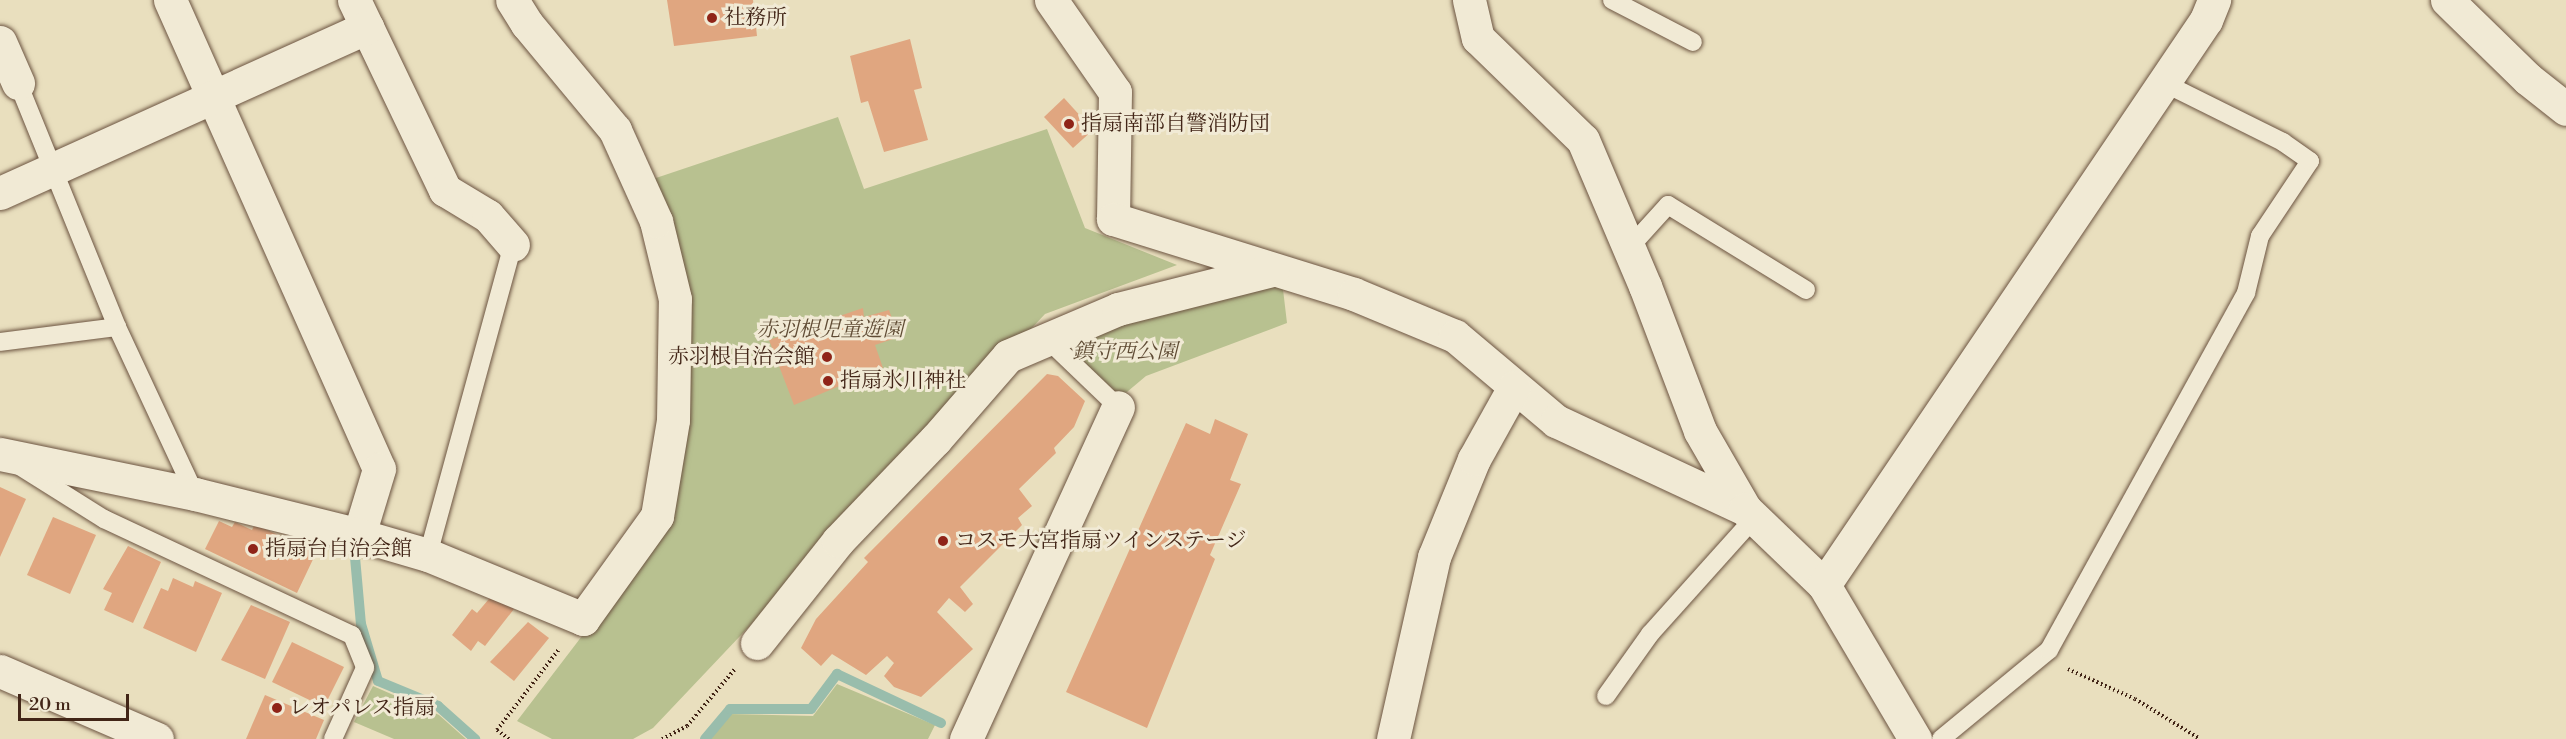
<!DOCTYPE html>
<meta charset="utf-8">
<style>
body{margin:0}
#map{position:relative;width:2566px;height:739px;overflow:hidden;background:#e9dfbe;font-family:"Libre Bodoni","Noto Serif JP",serif}
div>[style]{position:absolute}
[style*='--x']{left:calc(var(--x)*1px);top:calc(var(--y)*1px);width:calc(var(--w)*1px);rotate:calc(var(--a)*1deg)}
.green>*{inset:0;background:#b8c190}
.stream>*{height:10px;margin:-5px;padding:0 5px;transform-origin:5px;border-radius:5px;background:#99bdac}
.building>*{inset:0;background:#e0a680}
.path>*{height:4px;margin-top:-2px;transform-origin:0;background:repeating-linear-gradient(90deg,#422517 0 1.5px,transparent 0 4.5px)}
.roads{filter:drop-shadow(0 0 2px #6c5441) drop-shadow(0 0 2px #6c5441)}
.lane>*{height:18px;margin:-9px;padding:0 9px;transform-origin:9px;border-radius:9px;background:#f1ead5}
.street>*{height:33px;margin:-16.5px;padding:0 16.5px;transform-origin:16.5px;border-radius:16.5px;background:#f1ead5}
.dots>*{width:16px;height:16px;translate:-50% -50%;box-sizing:border-box;border:3px solid #f1ead5;border-radius:50%}
span{translate:-50% -50%;white-space:nowrap;text-align:center;line-height:1.15;-webkit-text-stroke:6px #f1ead5;paint-order:stroke}
.poi-label{font-size:21px;color:#422517}
.left{translate:0 -50%;text-align:left}
.right{translate:-100% -50%;text-align:right}
.park-label{font-size:21px;color:#604c35;font-style:italic}
.scale{position:absolute;left:18px;top:694px;width:111px;height:27px;box-sizing:border-box;border:3px solid #422517;border-top:0;padding-left:8px;font-size:18px;line-height:21px;white-space:nowrap;color:#422517;-webkit-text-stroke:4px #f1ead5;paint-order:stroke}
</style>
<div id="map">
<div class="green">
<i style="clip-path:polygon(838px 117px,864px 189px,1047px 129px,1085px 228px,1177px 265px,1045px 314px,653px 728px,633px 739px,552px 739px,517px 721px,673px 517px,653px 179px)"></i>
<i style="clip-path:polygon(1282px 281px,1287px 323px,1146px 376px,1121px 397px,1065px 344px,1123px 318px)"></i>
<i style="clip-path:polygon(837px 684px,935px 725px,928px 739px,710px 739px,729px 714px,813px 716px)"></i>
<i style="clip-path:polygon(373px 686px,439px 715px,466px 739px,394px 739px,354px 722px)"></i>
</div>
<div class="stream">
<i style="--x:354;--y:546;--w:78;--a:84.9"></i>
<i style="--x:361;--y:624;--w:59;--a:73.4"></i>
<i style="--x:378;--y:681;--w:65;--a:22.6"></i>
<i style="--x:438;--y:706;--w:50;--a:41.7"></i>
<i style="--x:705;--y:739;--w:39;--a:-50"></i>
<i style="--x:730;--y:709;--w:81;--a:0"></i>
<i style="--x:811;--y:709;--w:44;--a:-53.4"></i>
<i style="--x:837;--y:674;--w:115;--a:25.2"></i>
</div>
<div class="building">
<i style="clip-path:polygon(667px 0,753px 0,757px 36px,674px 46px)"></i>
<i style="clip-path:polygon(910px 39px,922px 88px,914px 90px,928px 140px,884px 152px,868px 101px,861px 103px,850px 56px)"></i>
<i style="clip-path:polygon(1064px 98px,1093px 130px,1073px 148px,1044px 117px)"></i>
<i style="clip-path:polygon(863px 308px,864px 317px,889px 310px,899px 337px,875px 345px,883px 368px,794px 405px,769px 340px)"></i>
<i style="clip-path:polygon(1047px 374px,1058px 376px,1085px 401px,1074px 427px,1054px 448px,1056px 453px,1019px 489px,1032px 506px,1018px 518px,1022px 525px,960px 587px,973px 604px,965px 612px,949px 598px,937px 612px,973px 649px,921px 697px,894px 687px,884px 676px,894px 663px,887px 656px,866px 675px,832px 654px,821px 666px,801px 648px,816px 619px,868px 562px,864px 558px)"></i>
<i style="clip-path:polygon(1215px 419px,1248px 434px,1230px 480px,1241px 484px,1210px 555px,1215px 559px,1147px 728px,1066px 692px,1186px 423px,1210px 434px)"></i>
<i style="clip-path:polygon(0 487px,26px 499px,0 557px)"></i>
<i style="clip-path:polygon(53px 517px,96px 535px,70px 594px,27px 575px)"></i>
<i style="clip-path:polygon(219px 521px,232px 527px,235px 522px,252px 530px,255px 524px,316px 553px,297px 593px,205px 549px)"></i>
<i style="clip-path:polygon(128px 546px,161px 562px,133px 623px,104px 610px,112px 593px,103px 589px)"></i>
<i style="clip-path:polygon(173px 578px,193px 587px,195px 581px,222px 593px,196px 652px,143px 628px,161px 588px,168px 591px)"></i>
<i style="clip-path:polygon(494px 593px,514px 609px,485px 646px,478px 641px,471px 651px,452px 635px,472px 609px,477px 613px)"></i>
<i style="clip-path:polygon(251px 605px,290px 622px,265px 679px,221px 660px)"></i>
<i style="clip-path:polygon(528px 622px,549px 638px,514px 681px,490px 662px)"></i>
<i style="clip-path:polygon(292px 642px,344px 667px,324px 707px,272px 682px)"></i>
<i style="clip-path:polygon(265px 695px,324px 720px,316px 739px,246px 739px)"></i>
</div>
<div class="path">
<i style="--x:2068;--y:669;--w:73;--a:24.1"></i>
<i style="--x:2135;--y:699;--w:76;--a:31.6"></i>
<i style="--x:509;--y:739;--w:15;--a:-143"></i>
<i style="--x:497;--y:730;--w:103;--a:-52.5"></i>
<i style="--x:662;--y:739;--w:28;--a:-27"></i>
<i style="--x:687;--y:726;--w:75;--a:-49.9"></i>
</div>
<div class="roads">
<div class="lane">
<i style="--x:1612;--y:0;--w:91;--a:27.4"></i>
<i style="--x:18;--y:83;--w:263;--a:67.9"></i>
<i style="--x:117;--y:327;--w:184;--a:65"></i>
<i style="--x:1629;--y:248;--w:58;--a:-47.8"></i>
<i style="--x:1668;--y:205;--w:162;--a:31.6"></i>
<i style="--x:1047;--y:339;--w:98;--a:43.8"></i>
<i style="--x:0;--y:342;--w:118;--a:-7.3"></i>
<i style="--x:21;--y:467;--w:98;--a:32.1"></i>
<i style="--x:104;--y:519;--w:274;--a:25.1"></i>
<i style="--x:352;--y:635;--w:35;--a:68"></i>
<i style="--x:365;--y:668;--w:78;--a:114.3"></i>
<i style="--x:428;--y:555;--w:321;--a:-74.7"></i>
<i style="--x:1606;--y:696;--w:76;--a:-54.6"></i>
<i style="--x:1650;--y:634;--w:156;--a:-48.1"></i>
<i style="--x:1941;--y:739;--w:140;--a:-39.5"></i>
<i style="--x:2049;--y:650;--w:408;--a:-61.1"></i>
<i style="--x:2246;--y:293;--w:59;--a:-76.2"></i>
<i style="--x:2260;--y:236;--w:90;--a:-56.3"></i>
<i style="--x:2310;--y:161;--w:33;--a:-145"></i>
<i style="--x:2283;--y:142;--w:135;--a:-153.6"></i>
</div>
<div class="street">
<i style="--x:170;--y:0;--w:513;--a:65.98"></i>
<i style="--x:379;--y:469;--w:69;--a:106.9"></i>
<i style="--x:354;--y:0;--w:211;--a:64.4"></i>
<i style="--x:445;--y:190;--w:50;--a:31.2"></i>
<i style="--x:488;--y:216;--w:38;--a:49"></i>
<i style="--x:1051;--y:0;--w:112;--a:55.2"></i>
<i style="--x:1115;--y:92;--w:127;--a:90.9"></i>
<i style="--x:1113;--y:219;--w:252;--a:17.3"></i>
<i style="--x:1354;--y:294;--w:109;--a:22.6"></i>
<i style="--x:1455;--y:336;--w:132;--a:40.1"></i>
<i style="--x:1556;--y:421;--w:208;--a:25"></i>
<i style="--x:1469;--y:0;--w:39;--a:77"></i>
<i style="--x:1478;--y:38;--w:146;--a:44.2"></i>
<i style="--x:1583;--y:140;--w:159;--a:67"></i>
<i style="--x:1645;--y:286;--w:155;--a:69.2"></i>
<i style="--x:1700;--y:431;--w:90;--a:60"></i>
<i style="--x:1745;--y:509;--w:110;--a:43.9"></i>
<i style="--x:1824;--y:585;--w:179;--a:59.4"></i>
<i style="--x:2447;--y:0;--w:113;--a:44.3"></i>
<i style="--x:2528;--y:79;--w:48;--a:38.3"></i>
<i style="--x:0;--y:42;--w:45;--a:66.3"></i>
<i style="--x:0;--y:193;--w:403;--a:-24.3"></i>
<i style="--x:0;--y:454;--w:199;--a:11.6"></i>
<i style="--x:195;--y:494;--w:169;--a:14"></i>
<i style="--x:359;--y:535;--w:72;--a:16.2"></i>
<i style="--x:428;--y:555;--w:168;--a:22.4"></i>
<i style="--x:583;--y:619;--w:127;--a:-54.3"></i>
<i style="--x:657;--y:516;--w:97;--a:-80.5"></i>
<i style="--x:673;--y:420;--w:121;--a:-89.1"></i>
<i style="--x:675;--y:299;--w:80;--a:-103.7"></i>
<i style="--x:656;--y:221;--w:100;--a:-114.3"></i>
<i style="--x:615;--y:130;--w:138;--a:-129.7"></i>
<i style="--x:527;--y:24;--w:28;--a:-122"></i>
<i style="--x:1824;--y:585;--w:682;--a:-55.94"></i>
<i style="--x:2206;--y:20;--w:22;--a:-68"></i>
<i style="--x:757;--y:643;--w:130;--a:-51.5"></i>
<i style="--x:838;--y:541;--w:140;--a:-46.2"></i>
<i style="--x:935;--y:440;--w:111;--a:-49"></i>
<i style="--x:1008;--y:356;--w:120;--a:-23.1"></i>
<i style="--x:1118;--y:309;--w:159;--a:-14.2"></i>
<i style="--x:0;--y:671;--w:171;--a:23.4"></i>
<i style="--x:966;--y:739;--w:365;--a:-65.4"></i>
<i style="--x:1393;--y:739;--w:187;--a:-77.3"></i>
<i style="--x:1434;--y:557;--w:106;--a:-67.8"></i>
<i style="--x:1474;--y:459;--w:82;--a:-60.9"></i>
</div>
</div>
<div class="dots">
<i style="left:712px;top:18px;background:#8f2418"></i>
<i style="left:1069px;top:124px;background:#8f2418"></i>
<i style="left:827px;top:357px;background:#8f2418"></i>
<i style="left:828px;top:381px;background:#8f2418"></i>
<i style="left:943px;top:541px;background:#8f2418"></i>
<i style="left:253px;top:549px;background:#8f2418"></i>
<i style="left:277px;top:708px;background:#8f2418"></i>
</div>
<div class="poi-label">
<span class="left" style="left:724px;top:18px">社務所</span>
<span class="left" style="left:1081px;top:124px">指扇南部自警消防団</span>
<span class="right" style="left:815px;top:357px">赤羽根自治会館</span>
<span class="left" style="left:840px;top:381px">指扇氷川神社</span>
<span class="left" style="left:955px;top:541px">コスモ大宮指扇ツインステージ</span>
<span class="left" style="left:265px;top:549px">指扇台自治会館</span>
<span class="left" style="left:289px;top:708px">レオパレス指扇</span>
</div>
<div class="park-label">
<span style="left:830px;top:330px">赤羽根児童遊園</span>
<span style="left:1125px;top:352px">鎮守西公園</span>
</div>
<div class="scale">20 m</div>
</div>
